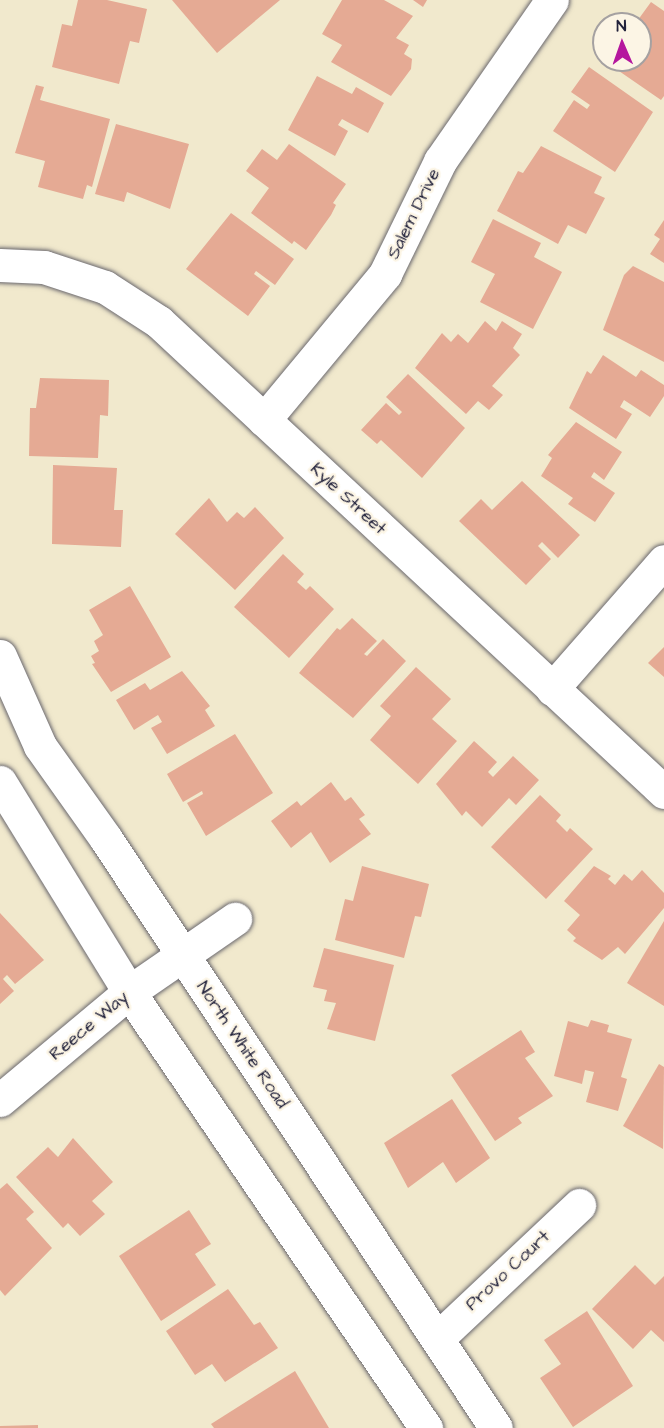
<!DOCTYPE html>
<style>
body{margin:0}
#map{position:relative;width:664px;height:1428px;overflow:hidden;background:#f1e9cd;font-family:"Architects Daughter",sans-serif}
div>[style]{position:absolute}
[style*='--x']{left:calc(var(--x)*1px);top:calc(var(--y)*1px);width:calc(var(--w)*1px);rotate:calc(var(--a)*1deg)}
.building>*{inset:0;background:#e5aa94}
.roads{filter:drop-shadow(0 0 2px #6a686e) drop-shadow(0 0 2px #6a686e)}
.minor>*{height:33px;margin:-16.5px;padding:0 16.5px;transform-origin:16.5px;border-radius:16.5px;background:#fff}
.major>*{height:33px;margin:-16.5px;padding:0 16.5px;transform-origin:16.5px;border-radius:16.5px;background:#fff}
span{translate:-50% -50%;white-space:nowrap;text-align:center;line-height:1.15;-webkit-text-stroke:5px #fcf5e5;paint-order:stroke}
.street-label{font-size:18px;color:#22223b}
.north{position:absolute;left:592px;top:12px;width:60px;height:60px;box-sizing:border-box;background:#fcf5e5;border:2px solid #a5a1a1;border-radius:50%;rotate:358deg;font-size:16px;font-weight:700;line-height:24px;text-align:center;color:#22223b}
.north::after{content:'';display:block;margin:auto;width:21px;height:27px;background:#b5179e;clip-path:polygon(50% 0,100% 100%,50% 72%,0 100%)}
</style>
<div id="map">
<div class="building">
<i style="clip-path:polygon(78px 0,107px 0,147px 9px,139px 43px,130px 41px,119px 84px,52px 67px,62px 24px,72px 26px)"></i>
<i style="clip-path:polygon(172px 0,280px 0,217px 53px)"></i>
<i style="clip-path:polygon(342px 0,384px 0,413px 16px,396px 38px,409px 45px,404px 54px,412px 59px,411px 69px,391px 96px,331px 62px,342px 45px,322px 34px)"></i>
<i style="clip-path:polygon(413px 0,427px 0,423px 7px)"></i>
<i style="clip-path:polygon(651px 2px,664px 11px,664px 96px,661px 100px,603px 60px,640px 60px,640px 24px,635px 24px)"></i>
<i style="clip-path:polygon(589px 67px,653px 112px,615px 172px,553px 131px,574px 100px,587px 109px,590px 105px,571px 92px)"></i>
<i style="clip-path:polygon(317px 76px,352px 94px,356px 87px,384px 103px,368px 133px,342px 119px,338px 125px,348px 131px,335px 156px,288px 130px)"></i>
<i style="clip-path:polygon(36px 85px,44px 87px,40px 100px,110px 119px,92px 187px,87px 185px,83px 199px,38px 187px,45px 161px,15px 153px)"></i>
<i style="clip-path:polygon(116px 124px,189px 144px,170px 209px,127px 192px,124px 202px,95px 194px)"></i>
<i style="clip-path:polygon(289px 144px,346px 184px,333px 203px,336px 205px,331px 215px,306px 250px,294px 241px,292px 244px,251px 213px,269px 188px,246px 171px,262px 149px,277px 160px)"></i>
<i style="clip-path:polygon(541px 146px,602px 177px,594px 193px,605px 198px,586px 234px,568px 225px,558px 244px,497px 211px,518px 171px,523px 173px)"></i>
<i style="clip-path:polygon(231px 213px,294px 259px,275px 285px,256px 271px,254px 274px,270px 286px,248px 316px,186px 269px)"></i>
<i style="clip-path:polygon(493px 219px,541px 243px,534px 257px,562px 272px,533px 329px,480px 302px,495px 274px,471px 262px)"></i>
<i style="clip-path:polygon(664px 220px,664px 263px,650px 254px,660px 239px,654px 235px)"></i>
<i style="clip-path:polygon(633px 266px,664px 282px,664px 362px,603px 330px,624px 275px)"></i>
<i style="clip-path:polygon(485px 321px,496px 331px,502px 321px,522px 334px,513px 348px,520px 355px,492px 386px,503px 395px,489px 410px,478px 401px,466px 414px,415px 368px,442px 333px,451px 342px,458px 334px,468px 343px)"></i>
<i style="clip-path:polygon(603px 355px,636px 377px,641px 370px,664px 385px,664px 396px,650px 417px,624px 400px,620px 407px,632px 414px,616px 439px,569px 408px,587px 371px,591px 374px)"></i>
<i style="clip-path:polygon(408px 374px,465px 428px,422px 478px,381px 440px,377px 444px,361px 430px,386px 403px,399px 415px,402px 412px,386px 397px)"></i>
<i style="clip-path:polygon(40px 378px,109px 380px,108px 416px,100px 415px,98px 458px,29px 456px,30px 408px,36px 408px)"></i>
<i style="clip-path:polygon(576px 422px,622px 452px,604px 480px,594px 472px,591px 477px,615px 493px,595px 522px,568px 504px,573px 498px,541px 476px,552px 458px,548px 455px)"></i>
<i style="clip-path:polygon(53px 465px,117px 468px,114px 510px,123px 510px,121px 547px,52px 544px)"></i>
<i style="clip-path:polygon(522px 481px,580px 535px,558px 558px,542px 542px,538px 546px,551px 559px,526px 585px,459px 521px,481px 499px,492px 510px)"></i>
<i style="clip-path:polygon(209px 498px,227px 522px,237px 512px,244px 518px,255px 507px,284px 538px,235px 590px,175px 534px)"></i>
<i style="clip-path:polygon(283px 554px,304px 574px,297px 582px,306px 590px,310px 586px,334px 609px,289px 658px,234px 607px)"></i>
<i style="clip-path:polygon(130px 586px,171px 657px,111px 692px,92px 664px,95px 663px,91px 656px,99px 651px,94px 641px,103px 635px,89px 610px)"></i>
<i style="clip-path:polygon(352px 618px,377px 641px,364px 654px,367px 656px,383px 639px,406px 661px,353px 718px,299px 673px,337px 628px,340px 630px)"></i>
<i style="clip-path:polygon(664px 647px,664px 677px,648px 663px)"></i>
<i style="clip-path:polygon(416px 667px,451px 699px,432px 719px,457px 741px,418px 784px,370px 740px,391px 716px,380px 706px)"></i>
<i style="clip-path:polygon(182px 671px,210px 706px,205px 710px,215px 726px,167px 754px,151px 728px,162px 722px,158px 715px,134px 730px,116px 700px,145px 683px,150px 690px)"></i>
<i style="clip-path:polygon(235px 734px,273px 793px,206px 836px,187px 803px,203px 794px,202px 791px,183px 802px,167px 774px)"></i>
<i style="clip-path:polygon(474px 741px,497px 762px,488px 772px,493px 777px,513px 756px,539px 780px,516px 805px,509px 798px,482px 827px,466px 811px,462px 816px,436px 784px)"></i>
<i style="clip-path:polygon(331px 782px,345px 801px,351px 797px,365px 815px,359px 819px,371px 834px,330px 863px,311px 832px,291px 848px,271px 821px,297px 801px,301px 806px)"></i>
<i style="clip-path:polygon(540px 795px,561px 815px,556px 821px,567px 832px,570px 828px,593px 849px,546px 899px,491px 847px)"></i>
<i style="clip-path:polygon(362px 866px,429px 884px,421px 917px,415px 916px,404px 958px,335px 940px,345px 899px,353px 901px)"></i>
<i style="clip-path:polygon(594px 866px,611px 876px,608px 879px,615px 885px,624px 874px,632px 881px,642px 870px,664px 893px,664px 908px,625px 954px,618px 947px,602px 960px,573px 941px,576px 938px,567px 930px,580px 915px,564px 901px)"></i>
<i style="clip-path:polygon(0 913px,44px 960px,15px 984px,7px 975px,3px 979px,14px 991px,0 1004px)"></i>
<i style="clip-path:polygon(664px 921px,664px 1006px,627px 983px)"></i>
<i style="clip-path:polygon(324px 948px,394px 965px,375px 1041px,327px 1029px,336px 1003px,324px 1001px,327px 990px,313px 987px)"></i>
<i style="clip-path:polygon(591px 1020px,609px 1025px,607px 1032px,632px 1039px,621px 1077px,627px 1079px,618px 1111px,586px 1102px,594px 1072px,585px 1070px,582px 1084px,554px 1076px,568px 1021px,588px 1027px)"></i>
<i style="clip-path:polygon(521px 1030px,535px 1052px,525px 1058px,553px 1096px,518px 1118px,522px 1123px,495px 1141px,451px 1075px)"></i>
<i style="clip-path:polygon(659px 1064px,664px 1067px,663px 1149px,623px 1126px)"></i>
<i style="clip-path:polygon(452px 1099px,490px 1158px,456px 1183px,443px 1162px,408px 1188px,384px 1143px)"></i>
<i style="clip-path:polygon(73px 1138px,113px 1182px,92px 1201px,105px 1214px,80px 1236px,68px 1223px,63px 1228px,16px 1177px,48px 1147px,58px 1157px)"></i>
<i style="clip-path:polygon(7px 1183px,34px 1212px,26px 1219px,52px 1248px,5px 1296px,0 1290px,0 1189px)"></i>
<i style="clip-path:polygon(189px 1210px,211px 1244px,195px 1254px,216px 1285px,161px 1321px,119px 1256px)"></i>
<i style="clip-path:polygon(635px 1265px,655px 1285px,664px 1276px,664px 1342px,651px 1330px,633px 1349px,592px 1309px)"></i>
<i style="clip-path:polygon(228px 1289px,254px 1325px,260px 1322px,278px 1348px,225px 1382px,212px 1364px,195px 1375px,166px 1331px)"></i>
<i style="clip-path:polygon(587px 1311px,633px 1386px,573px 1427px,540px 1378px,561px 1364px,544px 1340px)"></i>
<i style="clip-path:polygon(295px 1371px,329px 1428px,214px 1428px,211px 1424px)"></i>
<i style="clip-path:polygon(38px 1425px,38px 1428px,0 1428px,0 1426px)"></i>
</div>
<div class="roads">
<div class="minor">
<i style="--x:0;--y:265;--w:44;--a:2.6"></i>
<i style="--x:44;--y:267;--w:64;--a:18.2"></i>
<i style="--x:105;--y:287;--w:64;--a:32.9"></i>
<i style="--x:159;--y:322;--w:690;--a:42.94"></i>
<i style="--x:264;--y:420;--w:190;--a:-50.3"></i>
<i style="--x:385;--y:274;--w:126;--a:-64"></i>
<i style="--x:440;--y:161;--w:196;--a:-55.2"></i>
<i style="--x:552;--y:689;--w:170;--a:-48.8"></i>
<i style="--x:0;--y:1100;--w:168;--a:-39.9"></i>
<i style="--x:129;--y:992;--w:129;--a:-34.6"></i>
<i style="--x:438;--y:1338;--w:194;--a:-43.3"></i>
</div>
<div class="major">
<i style="--x:0;--y:656;--w:98;--a:66"></i>
<i style="--x:40;--y:746;--w:114;--a:54.6"></i>
<i style="--x:106;--y:839;--w:706;--a:56.49"></i>
<i style="--x:0;--y:782;--w:246;--a:58.4"></i>
<i style="--x:129;--y:992;--w:528;--a:55.74"></i>
</div>
</div>
<div class="street-label">
<span style="left:414px;top:214px;rotate:-64deg">Salem Drive</span>
<span style="left:348px;top:499px;rotate:43deg">Kyle Street</span>
<span style="left:89px;top:1026px;rotate:-40deg">Reece Way</span>
<span style="left:242px;top:1045px;rotate:56deg">North White Road</span>
<span style="left:508px;top:1271px;rotate:-43deg">Provo Court</span>
</div>
<div class="north">N</div>
</div>
